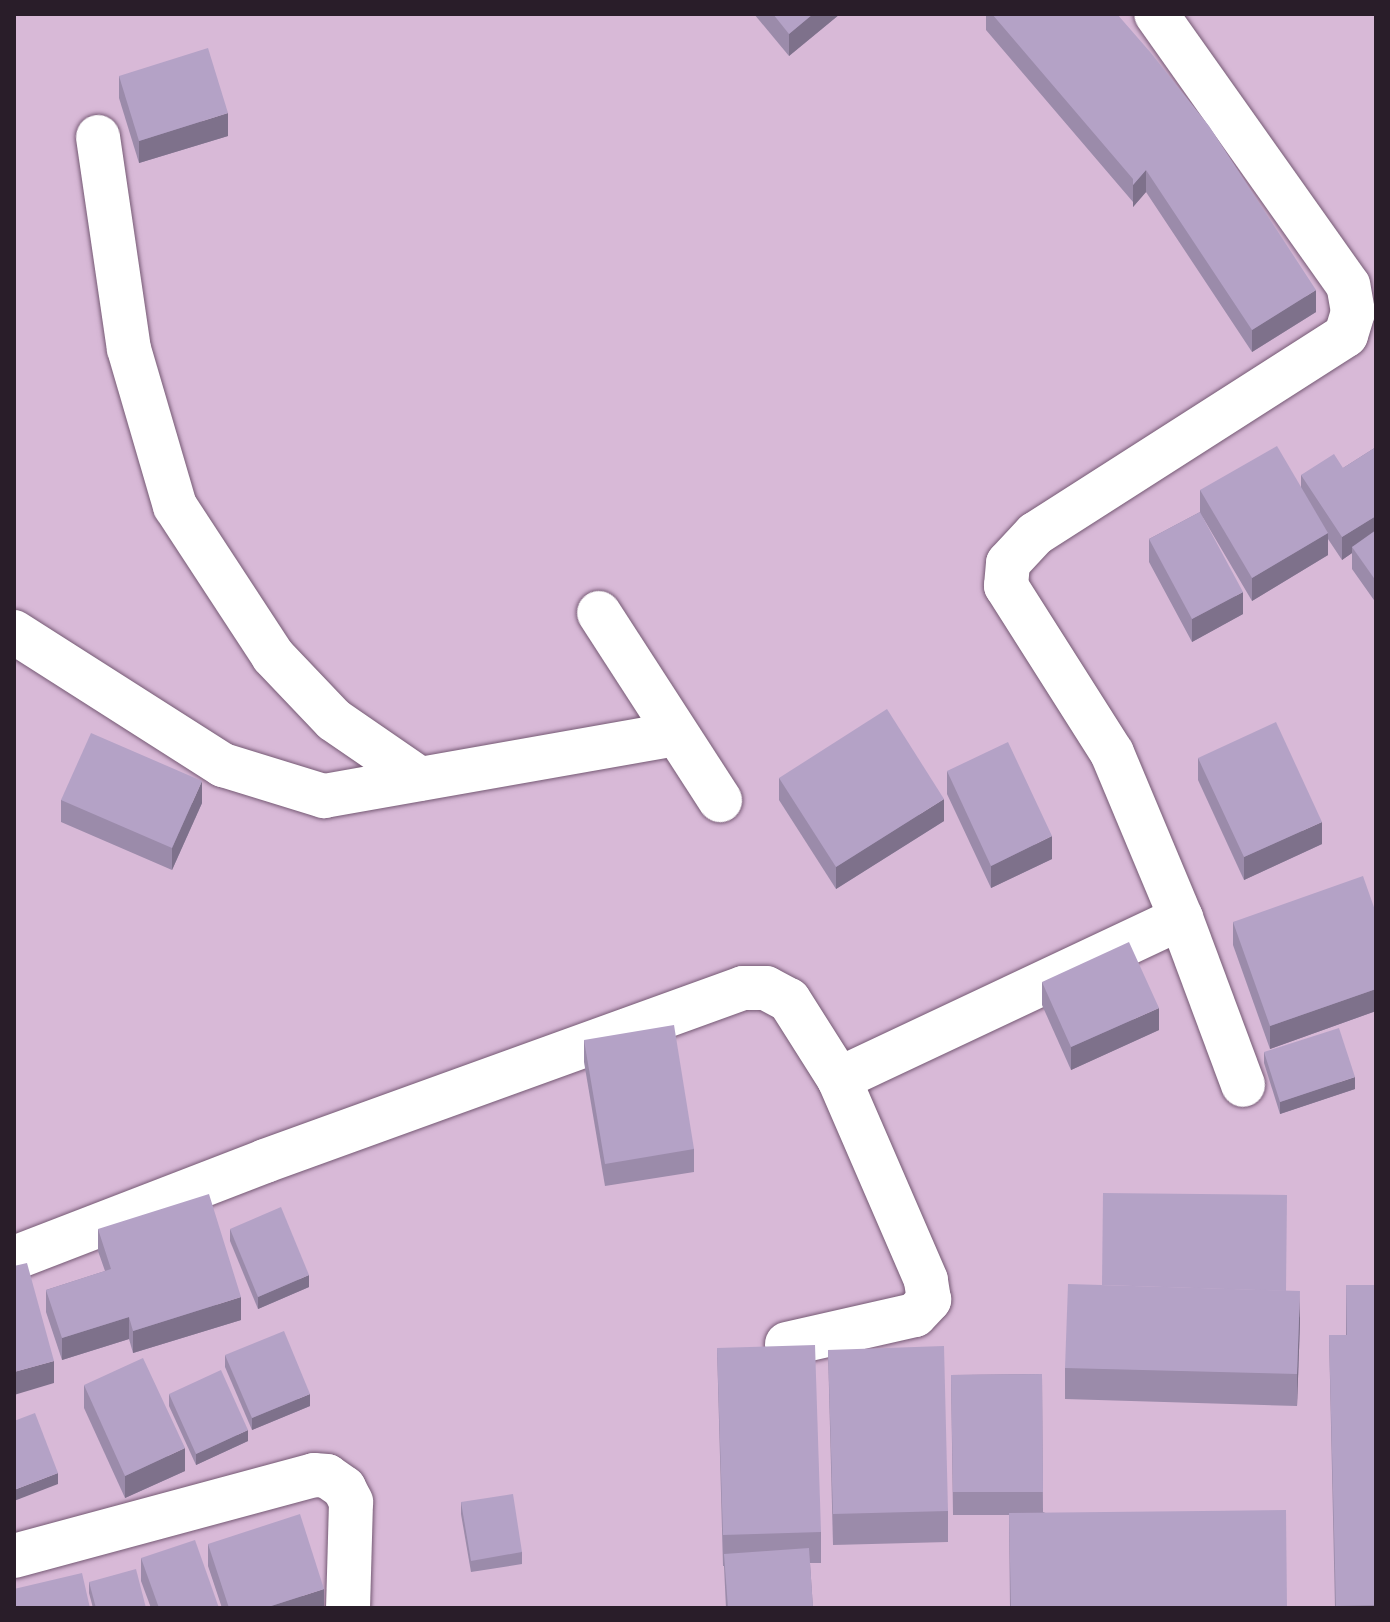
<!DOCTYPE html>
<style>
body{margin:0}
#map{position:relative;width:1390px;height:1622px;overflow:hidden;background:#d8b9d7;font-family:Merriweather,serif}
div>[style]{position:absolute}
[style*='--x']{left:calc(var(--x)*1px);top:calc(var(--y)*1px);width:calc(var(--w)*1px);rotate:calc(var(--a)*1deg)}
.roads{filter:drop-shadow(0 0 2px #755974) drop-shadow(0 0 2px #755974)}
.minor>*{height:44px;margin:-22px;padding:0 22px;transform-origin:22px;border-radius:22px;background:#fff}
.wall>*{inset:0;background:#9b8baa}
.shaded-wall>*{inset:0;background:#7e718b}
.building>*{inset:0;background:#b4a2c6}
span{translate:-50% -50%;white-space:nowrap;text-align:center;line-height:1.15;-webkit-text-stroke:6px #e6c6e4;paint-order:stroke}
.frame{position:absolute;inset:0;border:16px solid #291d29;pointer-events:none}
</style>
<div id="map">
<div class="roads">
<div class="minor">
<i style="--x:98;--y:137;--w:214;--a:81.7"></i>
<i style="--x:129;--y:349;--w:164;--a:73.7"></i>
<i style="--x:175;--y:506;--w:179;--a:56.8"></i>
<i style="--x:273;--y:656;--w:88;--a:46.4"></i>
<i style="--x:334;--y:720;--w:104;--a:34.5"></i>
<i style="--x:599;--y:613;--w:223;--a:57.1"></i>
<i style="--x:14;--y:632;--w:248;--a:32.5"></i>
<i style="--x:223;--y:765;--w:106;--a:17.1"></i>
<i style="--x:324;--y:796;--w:355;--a:-10"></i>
<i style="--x:1181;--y:918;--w:178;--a:69.6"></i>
<i style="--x:14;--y:1258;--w:269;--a:-21.1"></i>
<i style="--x:265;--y:1161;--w:508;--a:-19.9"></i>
<i style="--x:743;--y:988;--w:23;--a:0"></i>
<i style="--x:766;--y:988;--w:26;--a:28"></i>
<i style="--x:789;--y:1000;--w:93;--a:57.7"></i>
<i style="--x:839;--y:1079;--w:378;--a:-25.2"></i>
<i style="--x:1181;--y:918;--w:179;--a:-112.7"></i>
<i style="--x:1112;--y:753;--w:198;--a:-122.4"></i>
<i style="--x:1006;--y:586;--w:23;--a:-85"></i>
<i style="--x:1008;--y:563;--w:40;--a:-47"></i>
<i style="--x:1035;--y:534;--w:369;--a:-32.6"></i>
<i style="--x:1346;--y:335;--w:24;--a:-73"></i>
<i style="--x:1353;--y:312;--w:27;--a:-100"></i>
<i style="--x:1348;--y:285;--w:332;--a:-125.3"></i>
<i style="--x:787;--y:1344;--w:131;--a:-12.8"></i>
<i style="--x:915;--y:1315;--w:21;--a:-47"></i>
<i style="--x:929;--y:1300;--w:20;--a:-99"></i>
<i style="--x:926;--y:1280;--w:219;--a:-113.4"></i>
<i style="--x:14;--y:1556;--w:311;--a:-15.1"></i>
<i style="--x:314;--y:1475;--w:13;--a:4"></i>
<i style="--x:327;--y:1476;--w:21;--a:35"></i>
<i style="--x:344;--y:1488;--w:16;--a:63"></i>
<i style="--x:351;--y:1502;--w:106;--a:91.6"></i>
</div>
</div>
<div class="wall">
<i style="clip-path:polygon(754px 14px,840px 14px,789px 56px)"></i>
<i style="clip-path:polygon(986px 14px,1117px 14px,1316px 312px,1252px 352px,1146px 192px,1133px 207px,1133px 202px,986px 30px)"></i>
<i style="clip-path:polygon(119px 76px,228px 136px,139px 163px,119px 98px)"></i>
<i style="clip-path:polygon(1376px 447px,1376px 603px,1352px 569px,1352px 553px,1342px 560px,1328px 539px,1328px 555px,1252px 601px,1202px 516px,1243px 614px,1192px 642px,1149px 562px,1149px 539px,1200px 512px,1200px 490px,1301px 487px,1301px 475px,1343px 468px)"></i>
<i style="clip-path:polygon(1198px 758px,1322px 844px,1244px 880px,1198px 780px)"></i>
<i style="clip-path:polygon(947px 771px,1052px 859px,991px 888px,947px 794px)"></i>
<i style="clip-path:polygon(779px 778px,944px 821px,836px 889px,779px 800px)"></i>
<i style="clip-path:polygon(61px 800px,202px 803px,172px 870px,61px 822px)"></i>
<i style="clip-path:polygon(1376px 913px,1376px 1011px,1270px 1049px,1233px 945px,1233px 922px)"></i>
<i style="clip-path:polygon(1042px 982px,1159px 1030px,1071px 1070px,1042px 1005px)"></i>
<i style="clip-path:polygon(584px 1040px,694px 1149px,694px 1172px,605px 1186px,584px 1062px)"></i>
<i style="clip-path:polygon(1264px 1052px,1355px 1089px,1280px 1114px,1264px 1063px)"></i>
<i style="clip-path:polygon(98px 1229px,241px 1320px,133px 1353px,129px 1339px,62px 1360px,46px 1312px,46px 1290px,105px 1271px,98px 1251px)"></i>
<i style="clip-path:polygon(230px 1229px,309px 1287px,258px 1309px,230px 1241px)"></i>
<i style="clip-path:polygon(1346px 1285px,1376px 1285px,1376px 1608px,1335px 1608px,1329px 1335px,1346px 1335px)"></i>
<i style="clip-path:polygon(1286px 1291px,1300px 1323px,1297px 1406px,1065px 1399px,1065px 1368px)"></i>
<i style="clip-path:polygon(717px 1348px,821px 1532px,821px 1563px,810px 1563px,813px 1608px,726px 1608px,724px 1566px,723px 1566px)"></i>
<i style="clip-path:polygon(828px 1350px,948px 1511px,948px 1542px,833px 1545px)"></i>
<i style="clip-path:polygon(225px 1355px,310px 1406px,252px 1430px,225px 1367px)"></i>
<i style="clip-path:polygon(1042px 1374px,1043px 1512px,1287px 1608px,1010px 1608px,1009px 1515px,953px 1515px,951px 1375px)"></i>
<i style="clip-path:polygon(84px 1385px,185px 1471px,125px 1498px,84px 1408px)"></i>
<i style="clip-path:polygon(169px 1394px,248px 1441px,196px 1465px,169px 1406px)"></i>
<i style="clip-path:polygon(461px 1502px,522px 1552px,522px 1564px,471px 1572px,461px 1514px)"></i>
<i style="clip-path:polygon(208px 1544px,324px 1608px,222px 1608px,208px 1566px)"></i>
<i style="clip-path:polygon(141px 1558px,219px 1608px,151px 1608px,141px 1581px)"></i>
<i style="clip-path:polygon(89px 1582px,146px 1608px,93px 1608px,89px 1593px)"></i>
</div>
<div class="shaded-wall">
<i style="clip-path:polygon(813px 14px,840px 14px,789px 56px,789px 34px)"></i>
<i style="clip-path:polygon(228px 113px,228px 136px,139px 163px,139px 141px)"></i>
<i style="clip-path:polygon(1146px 170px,1146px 192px,1133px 207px,1133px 185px)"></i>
<i style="clip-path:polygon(1316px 290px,1316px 312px,1252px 352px,1252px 330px)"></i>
<i style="clip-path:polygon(1376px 516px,1376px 538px,1352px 547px,1352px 553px,1342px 560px,1342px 537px)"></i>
<i style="clip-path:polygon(1328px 533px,1328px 555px,1252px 601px,1252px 578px)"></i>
<i style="clip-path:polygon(1243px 592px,1243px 614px,1192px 642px,1192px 619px)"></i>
<i style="clip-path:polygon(202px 781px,202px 803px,172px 870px,172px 848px)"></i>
<i style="clip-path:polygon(944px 799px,944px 821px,836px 889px,836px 867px)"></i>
<i style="clip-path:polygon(1322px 822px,1322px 844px,1244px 880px,1244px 857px)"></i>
<i style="clip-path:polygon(1052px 836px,1052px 859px,991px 888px,991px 866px)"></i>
<i style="clip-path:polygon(1376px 989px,1376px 1011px,1270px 1049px,1270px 1026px)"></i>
<i style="clip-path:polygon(1159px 1008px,1159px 1030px,1071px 1070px,1071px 1047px)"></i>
<i style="clip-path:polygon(1355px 1077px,1355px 1089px,1280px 1114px,1280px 1102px)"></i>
<i style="clip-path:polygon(309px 1275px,309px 1287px,258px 1309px,258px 1297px)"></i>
<i style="clip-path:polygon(1300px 1291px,1300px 1323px,1297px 1406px,1297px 1374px)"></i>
<i style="clip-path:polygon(241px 1297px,241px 1320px,133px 1353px,133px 1331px)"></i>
<i style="clip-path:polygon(129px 1317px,129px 1339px,62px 1360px,62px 1338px)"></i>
<i style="clip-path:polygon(54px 1361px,54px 1383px,14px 1395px,14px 1372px)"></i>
<i style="clip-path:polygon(310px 1394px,310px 1406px,252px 1430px,252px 1418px)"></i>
<i style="clip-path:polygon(248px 1430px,248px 1441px,196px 1465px,196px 1454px)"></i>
<i style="clip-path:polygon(185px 1448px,185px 1471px,125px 1498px,125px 1476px)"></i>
<i style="clip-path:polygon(58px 1473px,58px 1484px,14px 1501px,14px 1490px)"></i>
<i style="clip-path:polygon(324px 1589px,324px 1608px,265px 1608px)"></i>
</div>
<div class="building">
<i style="clip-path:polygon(773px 14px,813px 14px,789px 34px)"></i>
<i style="clip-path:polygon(992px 14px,1117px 14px,1151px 53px,1209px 126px,1316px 290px,1252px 330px,1146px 170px,1133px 185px,1133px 179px)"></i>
<i style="clip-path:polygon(208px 48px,228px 113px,139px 141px,119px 76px)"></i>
<i style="clip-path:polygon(1277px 446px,1328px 533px,1252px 578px,1200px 490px)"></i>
<i style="clip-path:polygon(1376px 447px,1376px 516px,1342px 537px,1301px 475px,1334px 454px,1343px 468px)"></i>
<i style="clip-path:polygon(1200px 512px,1243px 592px,1192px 619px,1149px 539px)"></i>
<i style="clip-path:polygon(1376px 530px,1376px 581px,1352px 547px)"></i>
<i style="clip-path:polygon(887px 709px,944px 799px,836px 867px,779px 778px)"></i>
<i style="clip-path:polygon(1276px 722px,1322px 822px,1244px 857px,1198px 758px)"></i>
<i style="clip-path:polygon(91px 733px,202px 781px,172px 848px,61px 800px)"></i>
<i style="clip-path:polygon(1008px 742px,1052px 836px,991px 866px,947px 771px)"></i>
<i style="clip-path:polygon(1363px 876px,1376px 913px,1376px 989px,1270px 1026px,1233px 922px)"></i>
<i style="clip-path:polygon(1129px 942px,1159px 1008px,1071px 1047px,1042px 982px)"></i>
<i style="clip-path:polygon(674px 1025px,694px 1149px,605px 1164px,584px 1040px)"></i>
<i style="clip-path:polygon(1339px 1028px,1355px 1077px,1280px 1102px,1264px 1052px)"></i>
<i style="clip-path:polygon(1103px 1193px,1287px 1195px,1286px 1291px,1102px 1285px)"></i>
<i style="clip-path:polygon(209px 1194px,241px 1297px,133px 1331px,129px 1317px,62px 1338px,46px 1290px,111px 1269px,98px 1229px)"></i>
<i style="clip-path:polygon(281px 1207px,309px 1275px,258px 1297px,230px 1229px)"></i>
<i style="clip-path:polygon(27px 1263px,54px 1361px,14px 1372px,14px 1266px)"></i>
<i style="clip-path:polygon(1068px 1284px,1300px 1291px,1297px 1374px,1065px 1368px)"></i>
<i style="clip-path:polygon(1346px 1285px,1376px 1285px,1376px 1605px,1336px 1606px,1329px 1335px,1347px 1335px)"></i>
<i style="clip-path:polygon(284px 1331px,310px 1394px,252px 1418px,225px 1355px)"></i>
<i style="clip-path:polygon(815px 1345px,821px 1532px,723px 1535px,717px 1348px)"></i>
<i style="clip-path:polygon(944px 1346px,948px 1511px,833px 1514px,828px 1350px)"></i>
<i style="clip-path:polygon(143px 1358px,185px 1448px,125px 1476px,84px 1385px)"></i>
<i style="clip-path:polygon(221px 1370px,248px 1430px,196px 1454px,169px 1394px)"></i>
<i style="clip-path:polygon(1042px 1374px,1043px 1492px,953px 1492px,951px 1375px)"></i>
<i style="clip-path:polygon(35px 1413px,58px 1473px,14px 1490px,14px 1421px)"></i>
<i style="clip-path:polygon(513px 1494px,522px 1552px,471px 1561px,461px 1502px)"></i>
<i style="clip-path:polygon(1286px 1510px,1287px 1608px,1011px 1608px,1009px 1513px)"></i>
<i style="clip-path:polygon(300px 1514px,324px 1589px,265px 1608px,229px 1608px,208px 1544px)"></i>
<i style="clip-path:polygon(195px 1540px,219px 1608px,159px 1608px,141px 1558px)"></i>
<i style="clip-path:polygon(809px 1548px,813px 1608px,728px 1608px,724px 1554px)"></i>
<i style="clip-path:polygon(136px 1569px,146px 1608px,96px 1608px,89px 1582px)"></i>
<i style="clip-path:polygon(82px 1573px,90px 1608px,14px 1608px,14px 1589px)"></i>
</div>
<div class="frame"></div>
</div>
